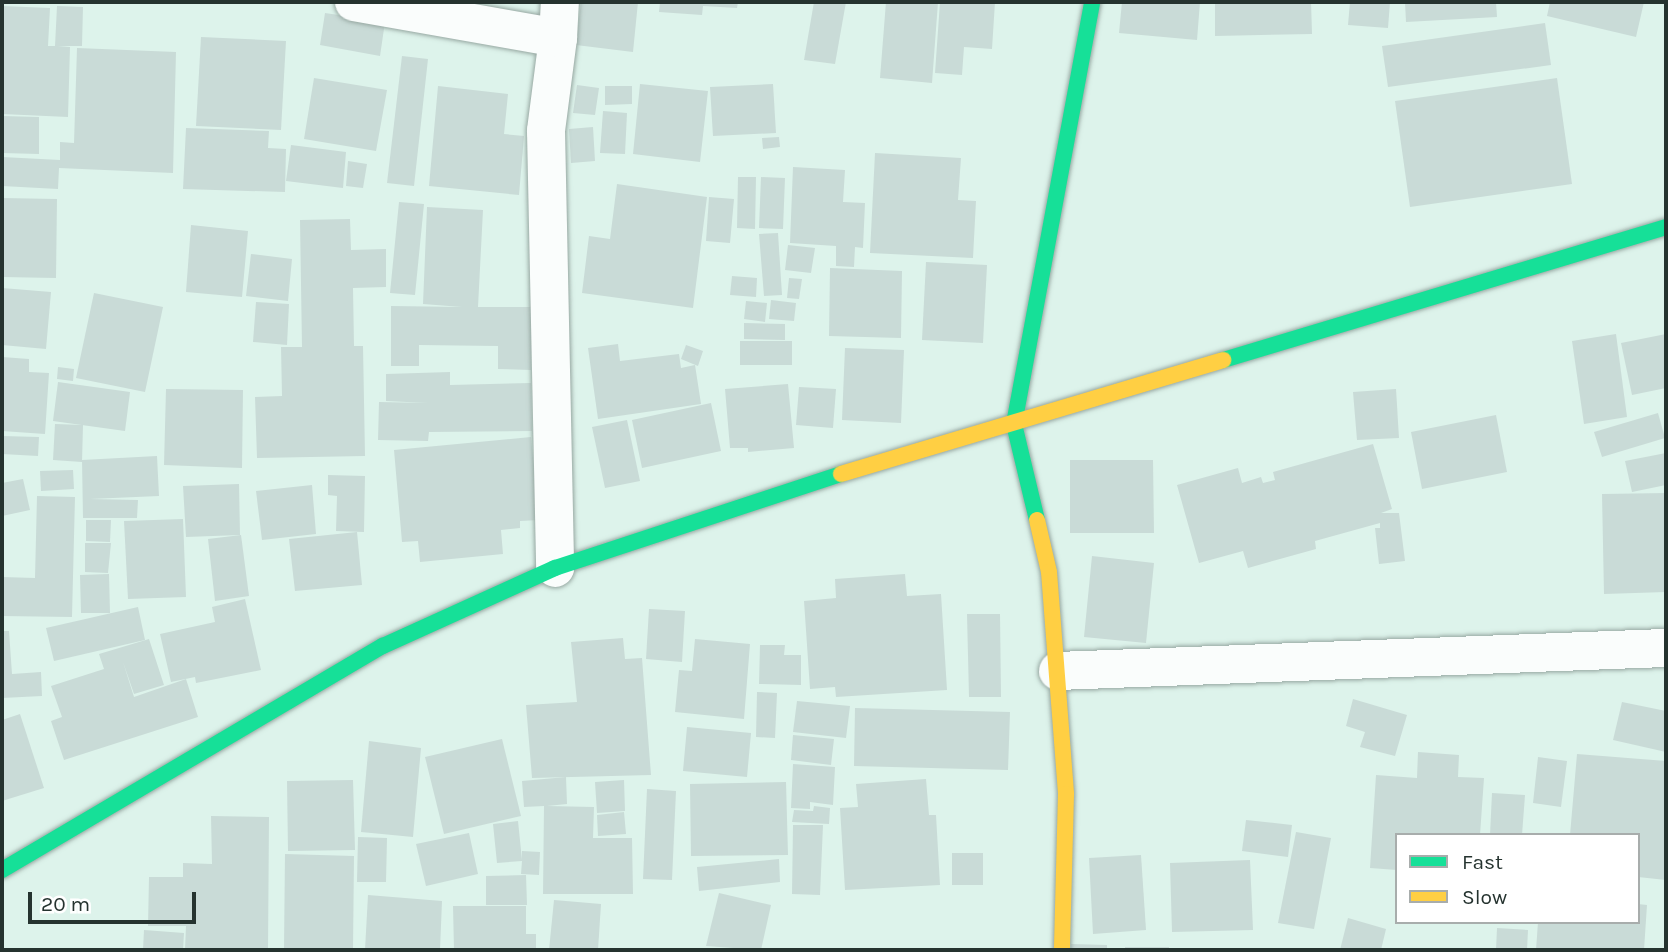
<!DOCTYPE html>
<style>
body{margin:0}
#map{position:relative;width:1668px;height:952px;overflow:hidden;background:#ddf3eb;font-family:Karla,sans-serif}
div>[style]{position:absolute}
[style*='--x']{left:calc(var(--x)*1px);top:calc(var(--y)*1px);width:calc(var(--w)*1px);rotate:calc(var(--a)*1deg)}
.building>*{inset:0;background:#c9dbd7}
.roads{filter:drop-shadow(0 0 2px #97a8a2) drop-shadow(0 0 2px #97a8a2)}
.street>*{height:38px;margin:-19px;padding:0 19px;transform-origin:19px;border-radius:19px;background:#fafdfc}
.fast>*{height:16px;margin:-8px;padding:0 8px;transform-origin:8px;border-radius:8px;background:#16e098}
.slow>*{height:16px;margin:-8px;padding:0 8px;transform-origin:8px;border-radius:8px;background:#ffcf43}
span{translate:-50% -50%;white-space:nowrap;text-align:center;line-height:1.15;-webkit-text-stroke:5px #fff;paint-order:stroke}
.frame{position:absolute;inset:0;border:4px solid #25332f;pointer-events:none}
.legend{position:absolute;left:1395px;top:833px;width:245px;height:91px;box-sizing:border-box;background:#fff;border:2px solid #a8adac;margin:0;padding:9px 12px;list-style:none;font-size:21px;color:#25332f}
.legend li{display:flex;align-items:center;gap:14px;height:35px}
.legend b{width:35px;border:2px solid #a8adac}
.scale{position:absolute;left:28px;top:892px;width:168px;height:32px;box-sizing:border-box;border:4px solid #25332f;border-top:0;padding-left:9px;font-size:21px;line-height:24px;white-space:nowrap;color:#25332f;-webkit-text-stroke:5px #fff;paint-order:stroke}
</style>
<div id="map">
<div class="building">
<i style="clip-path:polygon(581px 2px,638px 2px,633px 52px,576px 45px)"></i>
<i style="clip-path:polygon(660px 2px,738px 2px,737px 8px,703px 6px,702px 15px,659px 12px)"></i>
<i style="clip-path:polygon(814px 2px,846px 2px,835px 64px,804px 60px)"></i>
<i style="clip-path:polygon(886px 2px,938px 2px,932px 83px,880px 78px)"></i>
<i style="clip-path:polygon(940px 2px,995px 2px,992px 49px,964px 47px,962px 75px,935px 73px)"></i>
<i style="clip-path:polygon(1122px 2px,1200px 2px,1197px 40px,1119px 33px)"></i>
<i style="clip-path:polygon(1215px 2px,1311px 2px,1312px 34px,1215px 36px)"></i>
<i style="clip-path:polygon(1350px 2px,1390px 2px,1388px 28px,1348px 25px)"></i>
<i style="clip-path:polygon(1405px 2px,1496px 2px,1497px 17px,1406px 22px)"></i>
<i style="clip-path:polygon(1550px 2px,1644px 2px,1636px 37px,1547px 16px)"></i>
<i style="clip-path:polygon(2px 6px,50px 8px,48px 46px,55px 46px,57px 6px,83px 7px,82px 46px,58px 46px,70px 47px,68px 117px,2px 114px)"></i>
<i style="clip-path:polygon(325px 13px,385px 22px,380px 56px,320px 45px)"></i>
<i style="clip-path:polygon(1545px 23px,1551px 65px,1388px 87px,1382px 46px)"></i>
<i style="clip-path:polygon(201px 37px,286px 41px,281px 130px,196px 126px)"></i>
<i style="clip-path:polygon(77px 48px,176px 52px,173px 173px,59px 168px,58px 189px,2px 186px,2px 157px,60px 160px,60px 142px,74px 143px)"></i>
<i style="clip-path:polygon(402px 56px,428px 59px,414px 186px,387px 183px)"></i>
<i style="clip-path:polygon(314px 78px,387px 90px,376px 151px,304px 139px)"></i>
<i style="clip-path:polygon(1557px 78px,1572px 184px,1410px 207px,1395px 101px)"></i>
<i style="clip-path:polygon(640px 84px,708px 91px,700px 162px,633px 154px)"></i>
<i style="clip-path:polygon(773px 84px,776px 133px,713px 136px,710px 87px)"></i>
<i style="clip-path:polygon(577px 85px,599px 88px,595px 115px,573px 113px)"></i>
<i style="clip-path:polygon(438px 86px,508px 94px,504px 134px,524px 136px,519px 195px,429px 186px)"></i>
<i style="clip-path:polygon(605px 86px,632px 86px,632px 104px,605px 105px)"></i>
<i style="clip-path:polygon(603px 111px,627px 113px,625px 154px,600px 153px)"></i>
<i style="clip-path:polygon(2px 116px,39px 117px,39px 154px,2px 153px)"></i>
<i style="clip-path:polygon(593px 127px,595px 161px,571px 163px,569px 129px)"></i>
<i style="clip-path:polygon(186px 128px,269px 131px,268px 148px,286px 149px,285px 192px,183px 189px)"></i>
<i style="clip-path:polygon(779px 137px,780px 147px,763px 149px,762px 138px)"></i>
<i style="clip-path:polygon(291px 145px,346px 152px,343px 188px,286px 181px)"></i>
<i style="clip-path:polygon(875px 153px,961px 158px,958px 200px,976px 201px,973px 258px,870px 253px)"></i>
<i style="clip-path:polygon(348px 161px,367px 164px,363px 188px,346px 186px)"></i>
<i style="clip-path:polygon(793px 167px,845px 170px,843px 202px,865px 203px,863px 248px,855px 247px,854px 267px,836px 266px,836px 246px,790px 243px)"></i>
<i style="clip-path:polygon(738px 177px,756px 177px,755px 229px,737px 228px)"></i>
<i style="clip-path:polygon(761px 177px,785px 178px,783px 229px,759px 228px)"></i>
<i style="clip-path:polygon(617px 184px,707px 197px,693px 308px,582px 293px,589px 236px,610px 239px)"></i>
<i style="clip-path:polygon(709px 197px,734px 199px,730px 243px,706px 241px)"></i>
<i style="clip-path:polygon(2px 198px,57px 199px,56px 278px,2px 277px)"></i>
<i style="clip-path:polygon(399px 202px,424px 204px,415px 295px,390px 293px)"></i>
<i style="clip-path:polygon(427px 207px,483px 210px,478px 307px,532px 307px,531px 370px,498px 369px,498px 346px,419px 345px,419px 366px,391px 366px,391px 306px,462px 307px,423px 304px)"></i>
<i style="clip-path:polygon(350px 219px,351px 250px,386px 249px,386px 287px,353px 288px,354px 346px,363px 346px,365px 456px,257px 458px,255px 397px,282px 396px,281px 347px,302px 347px,300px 220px)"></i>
<i style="clip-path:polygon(191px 225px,248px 231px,242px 297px,186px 292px)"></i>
<i style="clip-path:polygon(778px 233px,782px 295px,764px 296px,759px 234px)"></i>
<i style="clip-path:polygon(788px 245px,815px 248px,811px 273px,785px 270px)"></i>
<i style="clip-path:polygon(251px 254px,292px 259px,288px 301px,246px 296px)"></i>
<i style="clip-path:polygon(926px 262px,987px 265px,983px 343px,922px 340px)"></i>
<i style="clip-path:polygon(830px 268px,902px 271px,901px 338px,829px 336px)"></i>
<i style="clip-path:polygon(732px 276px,757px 278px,756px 297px,730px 295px)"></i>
<i style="clip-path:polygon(789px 278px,802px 279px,799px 299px,787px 298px)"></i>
<i style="clip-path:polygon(2px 288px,51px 292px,46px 349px,2px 345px)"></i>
<i style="clip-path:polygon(94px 293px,163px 307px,145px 392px,76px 378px)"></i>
<i style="clip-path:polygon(771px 300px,796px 303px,794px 321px,769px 319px)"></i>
<i style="clip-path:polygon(746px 301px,767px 303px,765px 322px,744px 319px)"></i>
<i style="clip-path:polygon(256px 302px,289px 304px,287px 345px,253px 342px)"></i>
<i style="clip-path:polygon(744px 323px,785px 324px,785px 340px,744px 339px)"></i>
<i style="clip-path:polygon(1616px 334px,1627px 417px,1584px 424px,1572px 341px)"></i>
<i style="clip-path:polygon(1666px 334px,1666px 388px,1632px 395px,1621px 343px)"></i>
<i style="clip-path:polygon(740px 341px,792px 341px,792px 365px,740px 365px)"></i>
<i style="clip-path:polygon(618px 344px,620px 361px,679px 354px,681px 368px,695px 365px,701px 404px,598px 419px,588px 348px)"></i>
<i style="clip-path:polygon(686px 345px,703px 351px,698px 366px,681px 359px)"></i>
<i style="clip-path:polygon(845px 348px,904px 350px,901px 423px,842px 420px)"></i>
<i style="clip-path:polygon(2px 357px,29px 359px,29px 372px,49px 373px,45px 434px,2px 431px)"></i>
<i style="clip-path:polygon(58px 367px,74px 369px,73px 381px,57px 379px)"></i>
<i style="clip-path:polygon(450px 372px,450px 385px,531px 383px,532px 431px,429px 432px,428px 441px,378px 440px,379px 402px,428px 403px,386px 401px,386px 374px)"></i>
<i style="clip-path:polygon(58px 382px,130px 392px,125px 431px,53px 421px)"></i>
<i style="clip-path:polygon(788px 384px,794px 448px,748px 452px,748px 448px,730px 448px,725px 389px)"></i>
<i style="clip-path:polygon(799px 387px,836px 389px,833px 428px,796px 425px)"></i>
<i style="clip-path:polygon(166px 389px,243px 390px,242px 468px,164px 465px)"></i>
<i style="clip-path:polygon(1396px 389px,1399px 438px,1357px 440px,1353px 392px)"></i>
<i style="clip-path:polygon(711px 403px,721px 451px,642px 468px,632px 420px)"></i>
<i style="clip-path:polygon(1658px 413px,1665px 438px,1602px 457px,1594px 432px)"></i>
<i style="clip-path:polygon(1496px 415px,1507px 472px,1422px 489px,1411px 432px)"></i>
<i style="clip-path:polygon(627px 420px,640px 481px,605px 488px,592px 427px)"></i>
<i style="clip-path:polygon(55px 424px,83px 425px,82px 462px,53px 460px)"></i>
<i style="clip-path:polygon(2px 436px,39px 437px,38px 456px,2px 454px)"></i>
<i style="clip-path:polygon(531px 437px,539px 520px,520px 521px,520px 528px,501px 530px,503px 554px,420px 562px,418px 541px,402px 542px,394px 450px)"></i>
<i style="clip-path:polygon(1373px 444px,1392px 509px,1381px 513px,1399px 513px,1405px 561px,1379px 564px,1375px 528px,1380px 528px,1380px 523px,1315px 541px,1316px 549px,1248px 568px,1243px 551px,1199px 563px,1177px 485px,1238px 468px,1242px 483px,1261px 477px,1263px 483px,1275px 480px,1273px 472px)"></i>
<i style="clip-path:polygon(1666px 453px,1666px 485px,1632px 492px,1625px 461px)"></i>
<i style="clip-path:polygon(157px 456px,159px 496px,90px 499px,138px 500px,137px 518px,83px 518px,82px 460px)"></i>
<i style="clip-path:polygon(1070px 460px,1153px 460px,1154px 533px,1070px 533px)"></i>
<i style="clip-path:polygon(73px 470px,74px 489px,41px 491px,40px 471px)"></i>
<i style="clip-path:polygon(328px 475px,365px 476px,364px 532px,336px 531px,337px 496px,328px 495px)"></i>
<i style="clip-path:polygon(23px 479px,30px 510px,2px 516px,2px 483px)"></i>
<i style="clip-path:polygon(239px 484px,240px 535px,186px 537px,183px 486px)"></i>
<i style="clip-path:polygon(312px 485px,316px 534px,262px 540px,256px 491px)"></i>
<i style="clip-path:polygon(1666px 493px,1666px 592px,1604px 594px,1602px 494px)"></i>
<i style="clip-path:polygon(37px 496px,75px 497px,72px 617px,2px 616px,2px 577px,35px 578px)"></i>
<i style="clip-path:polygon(183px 519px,186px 597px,128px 599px,124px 521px)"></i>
<i style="clip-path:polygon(86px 520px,111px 520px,110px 542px,86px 541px)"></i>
<i style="clip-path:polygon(357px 532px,362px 585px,295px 591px,289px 539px)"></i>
<i style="clip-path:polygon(241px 535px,249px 596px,215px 601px,208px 539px)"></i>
<i style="clip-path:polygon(85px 543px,111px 543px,108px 573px,85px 572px)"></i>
<i style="clip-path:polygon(1092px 556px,1154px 563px,1146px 643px,1084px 637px)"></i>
<i style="clip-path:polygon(109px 574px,110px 613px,81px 613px,80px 575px)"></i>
<i style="clip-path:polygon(905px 574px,907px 596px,941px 594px,947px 690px,836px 697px,835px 687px,810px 689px,804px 601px,836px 598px,835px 579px)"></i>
<i style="clip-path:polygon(245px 599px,261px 670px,196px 683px,195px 677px,171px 682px,160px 634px,215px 622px,212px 607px)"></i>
<i style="clip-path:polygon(138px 607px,145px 640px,54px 661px,46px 628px)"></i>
<i style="clip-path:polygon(649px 609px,685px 611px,682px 662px,646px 659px)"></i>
<i style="clip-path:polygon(967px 614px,1000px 614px,1001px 697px,969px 697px)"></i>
<i style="clip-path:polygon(2px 631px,9px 631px,12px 674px,41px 672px,42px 696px,2px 698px)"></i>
<i style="clip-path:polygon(623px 638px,625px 659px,642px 658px,651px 775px,532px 778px,526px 705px,577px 702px,571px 642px)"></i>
<i style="clip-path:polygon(149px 639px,164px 685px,134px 694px,123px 662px,134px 697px,186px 679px,198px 717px,64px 760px,51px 721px,62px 717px,51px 686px,104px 669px,99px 654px)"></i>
<i style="clip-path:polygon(695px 639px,750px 644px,744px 719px,675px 712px,679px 670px,692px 671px)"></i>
<i style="clip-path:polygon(760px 645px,785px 645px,784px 655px,801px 655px,801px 685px,759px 684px)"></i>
<i style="clip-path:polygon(757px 692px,777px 693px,775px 738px,756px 737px)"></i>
<i style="clip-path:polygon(1353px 699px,1407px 715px,1395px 756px,1360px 747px,1365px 732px,1346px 726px)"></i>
<i style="clip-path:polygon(797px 701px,850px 706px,846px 738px,793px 732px)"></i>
<i style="clip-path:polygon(1622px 702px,1666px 711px,1666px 752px,1613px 740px)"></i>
<i style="clip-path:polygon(855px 708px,1010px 712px,1008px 770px,854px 766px)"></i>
<i style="clip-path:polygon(20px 714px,44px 788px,2px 801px,2px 720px)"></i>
<i style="clip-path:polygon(687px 727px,751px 733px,747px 777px,683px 771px)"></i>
<i style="clip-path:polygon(793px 735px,834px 739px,831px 765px,791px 760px)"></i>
<i style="clip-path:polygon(502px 739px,521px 816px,444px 834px,425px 757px)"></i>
<i style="clip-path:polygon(369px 741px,421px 748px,413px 837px,361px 832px)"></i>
<i style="clip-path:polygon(1418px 752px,1459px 755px,1458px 777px,1484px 778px,1480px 835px,1397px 835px,1397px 870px,1370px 868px,1376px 775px,1417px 778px)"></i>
<i style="clip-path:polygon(1577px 754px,1666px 761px,1666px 880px,1638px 877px,1638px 835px,1570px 835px)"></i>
<i style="clip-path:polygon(1538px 757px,1567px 761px,1561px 807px,1533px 803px)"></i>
<i style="clip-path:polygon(793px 764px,835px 767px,833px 805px,810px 802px,810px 809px,791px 808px)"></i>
<i style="clip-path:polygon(566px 777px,567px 804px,547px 806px,594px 807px,593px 838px,632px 838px,633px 894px,543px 894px,544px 806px,524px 807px,522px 781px)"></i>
<i style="clip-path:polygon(926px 779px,929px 815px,936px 815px,940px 885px,845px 890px,840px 808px,858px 807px,856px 784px)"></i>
<i style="clip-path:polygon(353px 780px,355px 850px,288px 851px,287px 781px)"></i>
<i style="clip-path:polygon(624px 780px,625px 811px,597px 813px,595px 782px)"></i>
<i style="clip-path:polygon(786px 782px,788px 855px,691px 856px,690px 784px)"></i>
<i style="clip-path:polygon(647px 789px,676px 791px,672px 880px,643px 879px)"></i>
<i style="clip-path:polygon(1492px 793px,1525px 795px,1522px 835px,1490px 835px)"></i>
<i style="clip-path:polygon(814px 806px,830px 808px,829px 824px,792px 822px,794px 810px,813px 811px)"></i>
<i style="clip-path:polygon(624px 812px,626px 834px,598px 836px,597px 815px)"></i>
<i style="clip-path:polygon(211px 816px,269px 817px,268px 950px,185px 950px,186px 926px,148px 926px,149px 877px,183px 877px,183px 863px,212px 864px)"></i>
<i style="clip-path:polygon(1246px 820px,1292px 825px,1288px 857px,1242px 851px)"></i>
<i style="clip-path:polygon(518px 821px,522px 860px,522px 851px,540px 852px,539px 875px,521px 874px,522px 861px,497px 863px,493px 824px)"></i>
<i style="clip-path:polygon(793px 825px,823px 825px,820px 895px,792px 894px)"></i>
<i style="clip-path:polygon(1296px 832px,1331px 838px,1314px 929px,1278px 923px)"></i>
<i style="clip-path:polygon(469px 833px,478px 874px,426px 886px,416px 844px)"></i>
<i style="clip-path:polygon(358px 837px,387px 838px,386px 882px,357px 882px)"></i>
<i style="clip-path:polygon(952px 853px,983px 853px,983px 885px,952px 885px)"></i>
<i style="clip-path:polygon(285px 854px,354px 856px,353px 949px,284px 948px)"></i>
<i style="clip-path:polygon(1141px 855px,1146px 930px,1093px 934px,1089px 858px)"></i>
<i style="clip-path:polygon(779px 859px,780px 882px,699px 891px,697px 867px)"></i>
<i style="clip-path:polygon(1250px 860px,1253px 930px,1172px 932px,1170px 863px)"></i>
<i style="clip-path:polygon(526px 875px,527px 905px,486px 905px,486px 876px)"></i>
<i style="clip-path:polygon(719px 893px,771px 905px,761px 950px,706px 946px)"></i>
<i style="clip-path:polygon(368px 895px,442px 901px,440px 950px,365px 950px)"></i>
<i style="clip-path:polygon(554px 900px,601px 904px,598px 950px,549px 950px)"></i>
<i style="clip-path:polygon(1638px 904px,1647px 905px,1644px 950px,1536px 950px,1538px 922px,1638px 922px)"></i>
<i style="clip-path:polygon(453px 906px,526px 906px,526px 934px,536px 934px,536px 950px,454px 950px)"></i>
<i style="clip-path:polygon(1348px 918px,1386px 929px,1381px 950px,1340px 950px)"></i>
<i style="clip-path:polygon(1497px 928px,1528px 930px,1527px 950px,1496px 950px)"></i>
<i style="clip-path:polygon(144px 930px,184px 933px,183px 950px,143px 950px)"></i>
<i style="clip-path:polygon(1071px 944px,1107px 945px,1107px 950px,1071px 950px)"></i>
<i style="clip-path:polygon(1125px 947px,1169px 947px,1169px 950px,1125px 950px)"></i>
</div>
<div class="roads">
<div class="street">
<i style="--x:354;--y:2;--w:207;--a:10"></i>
<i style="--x:558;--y:38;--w:94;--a:97.4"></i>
<i style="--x:546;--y:131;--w:437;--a:88.8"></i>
<i style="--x:558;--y:38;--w:36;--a:-87"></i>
<i style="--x:1058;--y:671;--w:608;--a:-2.17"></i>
</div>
<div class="fast">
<i style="--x:1223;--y:360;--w:463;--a:-16.7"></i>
<i style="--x:1037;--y:520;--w:99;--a:-103.5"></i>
<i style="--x:1014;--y:424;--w:429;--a:-79.5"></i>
<i style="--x:2;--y:870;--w:442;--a:-30.5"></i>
<i style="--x:383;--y:646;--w:189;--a:-24.4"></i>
<i style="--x:555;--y:568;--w:301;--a:-18.2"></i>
</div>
<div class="slow">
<i style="--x:841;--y:474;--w:399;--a:-16.6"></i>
<i style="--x:1037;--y:520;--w:53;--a:77"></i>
<i style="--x:1049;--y:572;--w:223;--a:85.6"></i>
<i style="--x:1066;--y:794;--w:156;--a:91.5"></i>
</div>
</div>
<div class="frame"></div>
<ul class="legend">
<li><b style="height:9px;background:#16e098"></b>Fast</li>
<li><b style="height:9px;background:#ffcf43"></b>Slow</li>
</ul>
<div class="scale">20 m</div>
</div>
